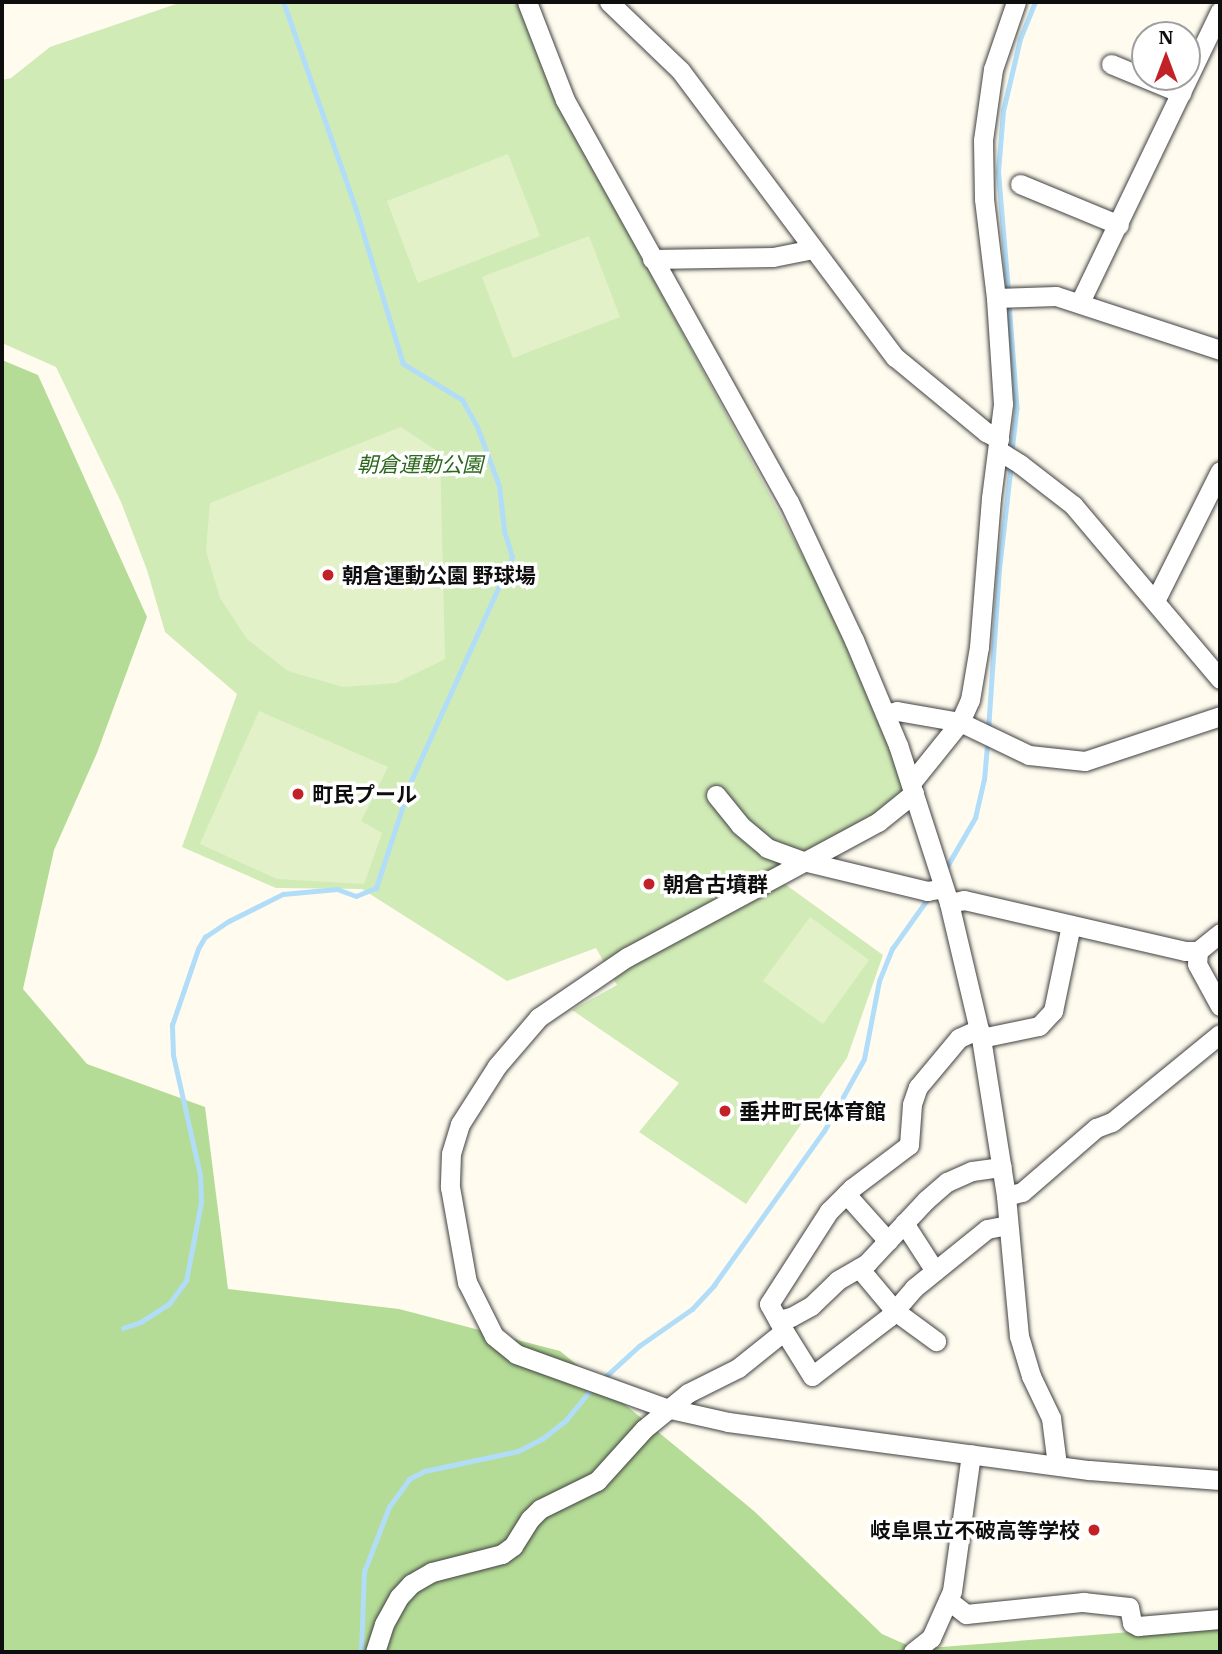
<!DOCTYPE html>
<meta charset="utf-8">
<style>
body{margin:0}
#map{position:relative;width:1222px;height:1654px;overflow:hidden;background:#fffcef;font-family:"IBM Plex Serif","Noto Sans JP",serif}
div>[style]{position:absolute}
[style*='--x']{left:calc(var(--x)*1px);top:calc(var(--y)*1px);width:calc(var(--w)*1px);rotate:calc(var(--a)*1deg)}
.green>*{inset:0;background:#d1ebb7}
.forest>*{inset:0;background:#b4dc96}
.pitch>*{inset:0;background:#e3f1c9}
.stream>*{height:4.5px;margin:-2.25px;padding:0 2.25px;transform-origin:2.25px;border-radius:2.25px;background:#b2ddf8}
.roads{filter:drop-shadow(0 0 2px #414141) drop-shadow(0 0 2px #414141)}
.minor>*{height:19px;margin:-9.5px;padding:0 9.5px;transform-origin:9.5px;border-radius:9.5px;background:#fff}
.dots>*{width:19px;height:19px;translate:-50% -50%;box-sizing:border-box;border:4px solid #fff;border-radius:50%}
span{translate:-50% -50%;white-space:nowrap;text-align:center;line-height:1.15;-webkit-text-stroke:7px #fff;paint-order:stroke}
.park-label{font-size:21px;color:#2b681c;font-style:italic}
.poi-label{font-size:21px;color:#0e0e0e;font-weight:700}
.left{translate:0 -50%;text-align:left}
.right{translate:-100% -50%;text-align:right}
.frame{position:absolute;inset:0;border:4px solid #0e0e0e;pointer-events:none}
.north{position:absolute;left:1131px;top:21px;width:70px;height:70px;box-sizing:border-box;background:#fff;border:2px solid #9f9f9f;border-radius:50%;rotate:0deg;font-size:19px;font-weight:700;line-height:28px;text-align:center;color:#0e0e0e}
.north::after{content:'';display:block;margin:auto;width:24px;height:32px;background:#c22227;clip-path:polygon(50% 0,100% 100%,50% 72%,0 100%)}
</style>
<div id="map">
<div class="green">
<i style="clip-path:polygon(182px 2px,521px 2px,553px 93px,847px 638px,909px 786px,895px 809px,771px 874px,883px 955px,847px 1058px,746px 1204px,639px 1132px,679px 1083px,572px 1010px,617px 985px,596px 948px,507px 981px,362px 889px,276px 888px,182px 847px,237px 694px,165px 632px,147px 570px,121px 502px,56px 367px,2px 343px,2px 80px,11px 78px,50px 47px)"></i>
</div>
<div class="forest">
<i style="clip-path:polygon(2px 360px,38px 375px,147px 617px,97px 753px,54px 850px,23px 989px,87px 1064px,205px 1107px,228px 1289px,399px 1309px,560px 1351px,754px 1511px,882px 1634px,916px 1649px,1220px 1625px,1220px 1652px,2px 1652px)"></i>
</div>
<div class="pitch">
<i style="clip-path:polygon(508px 154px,540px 236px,418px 283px,387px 201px)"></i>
<i style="clip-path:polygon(589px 236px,620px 317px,513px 358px,482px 277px)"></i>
<i style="clip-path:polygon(401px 427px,440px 453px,445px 659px,396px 683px,343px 687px,288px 671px,247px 639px,220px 598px,206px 551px,210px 503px)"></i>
<i style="clip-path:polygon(259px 711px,388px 767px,361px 821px,382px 833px,364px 884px,277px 879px,200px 844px)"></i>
<i style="clip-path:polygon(810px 917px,869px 960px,823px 1024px,763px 981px)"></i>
</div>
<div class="stream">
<i style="--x:1008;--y:291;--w:119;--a:-94.8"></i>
<i style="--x:998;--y:172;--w:61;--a:-85.3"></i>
<i style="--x:1003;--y:111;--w:74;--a:-76.7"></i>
<i style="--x:1020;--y:39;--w:40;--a:-68"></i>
<i style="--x:1009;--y:303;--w:105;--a:85.6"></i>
<i style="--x:1017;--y:408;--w:43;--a:96.6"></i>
<i style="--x:988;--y:730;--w:161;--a:-86.1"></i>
<i style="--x:999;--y:569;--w:106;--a:-83.5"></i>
<i style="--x:946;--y:868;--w:58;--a:-59.9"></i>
<i style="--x:975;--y:818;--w:39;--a:-77"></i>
<i style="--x:984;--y:780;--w:37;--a:-85"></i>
<i style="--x:123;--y:1328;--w:19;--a:-18"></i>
<i style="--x:141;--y:1322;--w:33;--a:-33"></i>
<i style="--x:169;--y:1304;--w:29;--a:-54"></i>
<i style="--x:186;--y:1281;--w:80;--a:-79.2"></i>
<i style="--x:201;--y:1202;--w:27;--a:-92"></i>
<i style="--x:200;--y:1175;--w:123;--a:-102.7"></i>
<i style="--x:173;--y:1055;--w:30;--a:-92"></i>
<i style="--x:172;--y:1025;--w:80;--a:-71.1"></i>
<i style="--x:198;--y:949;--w:14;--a:-60"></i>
<i style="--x:205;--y:937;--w:29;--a:-34"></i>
<i style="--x:229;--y:921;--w:60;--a:-26.6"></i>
<i style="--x:283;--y:894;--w:54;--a:-5.3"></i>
<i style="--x:337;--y:889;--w:20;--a:20"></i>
<i style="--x:356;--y:896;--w:22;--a:-22"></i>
<i style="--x:376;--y:888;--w:113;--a:-71.9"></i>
<i style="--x:411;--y:781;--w:246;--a:-65.7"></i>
<i style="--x:512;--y:557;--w:28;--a:-107"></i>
<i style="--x:504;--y:530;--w:44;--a:-96.5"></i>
<i style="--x:499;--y:486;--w:63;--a:-110.4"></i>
<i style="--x:477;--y:427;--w:31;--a:-119"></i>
<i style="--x:462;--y:400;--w:69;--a:-148.6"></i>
<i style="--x:403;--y:364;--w:161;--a:-107"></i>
<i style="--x:356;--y:210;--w:220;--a:-109.3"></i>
<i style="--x:603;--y:1379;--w:49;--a:-42.5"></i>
<i style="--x:639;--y:1346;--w:65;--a:-34.9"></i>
<i style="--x:692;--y:1309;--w:33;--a:-47"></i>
<i style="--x:714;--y:1285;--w:189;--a:-54.5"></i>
<i style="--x:824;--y:1131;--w:82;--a:-60.9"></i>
<i style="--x:864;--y:1059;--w:79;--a:-79.1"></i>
<i style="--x:879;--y:981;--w:35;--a:-68"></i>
<i style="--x:892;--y:949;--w:64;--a:-54.6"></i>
<i style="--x:361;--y:1652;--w:80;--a:-87.9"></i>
<i style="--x:364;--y:1572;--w:70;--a:-69"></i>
<i style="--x:389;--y:1507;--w:34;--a:-54"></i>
<i style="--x:409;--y:1479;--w:18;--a:-27"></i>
<i style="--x:425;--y:1471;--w:95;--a:-12.1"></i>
<i style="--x:518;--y:1451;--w:27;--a:-27"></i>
<i style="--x:542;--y:1439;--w:31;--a:-38"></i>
<i style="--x:566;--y:1420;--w:43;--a:-50.7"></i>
</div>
<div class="roads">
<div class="minor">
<i style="--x:527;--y:2;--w:105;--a:68.8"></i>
<i style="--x:565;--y:100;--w:460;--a:60.9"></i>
<i style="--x:789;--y:502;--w:153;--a:64.8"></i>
<i style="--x:854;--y:640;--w:114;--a:67.3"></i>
<i style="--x:898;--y:745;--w:166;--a:72.1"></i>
<i style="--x:949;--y:903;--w:139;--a:76.7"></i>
<i style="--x:981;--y:1038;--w:160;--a:81"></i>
<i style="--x:1006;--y:1196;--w:141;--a:84.7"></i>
<i style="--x:1019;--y:1336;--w:42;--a:73.3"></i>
<i style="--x:1031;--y:1376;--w:47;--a:64.5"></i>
<i style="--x:1051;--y:1418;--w:47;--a:82.7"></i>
<i style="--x:609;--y:2;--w:98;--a:43.8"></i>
<i style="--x:680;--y:70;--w:359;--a:53.2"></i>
<i style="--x:895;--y:357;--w:118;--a:39.5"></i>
<i style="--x:986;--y:432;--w:15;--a:28"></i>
<i style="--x:1016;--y:2;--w:71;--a:108.9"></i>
<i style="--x:993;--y:69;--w:72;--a:98"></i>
<i style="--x:983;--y:140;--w:59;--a:89"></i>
<i style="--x:984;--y:199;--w:100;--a:83.1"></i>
<i style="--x:996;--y:298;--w:60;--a:-1.9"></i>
<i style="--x:1056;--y:296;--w:173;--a:18.2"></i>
<i style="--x:1111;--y:64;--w:76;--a:22.5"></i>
<i style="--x:1020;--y:184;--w:107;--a:22.5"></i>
<i style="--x:652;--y:259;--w:121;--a:-0.9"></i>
<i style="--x:773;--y:257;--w:41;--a:-11.3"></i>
<i style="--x:1080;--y:302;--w:323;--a:-64.3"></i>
<i style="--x:997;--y:454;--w:7;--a:0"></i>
<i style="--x:1004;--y:454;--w:19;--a:32"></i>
<i style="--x:1020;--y:464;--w:67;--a:37.7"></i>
<i style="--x:1073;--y:505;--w:228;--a:49.8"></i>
<i style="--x:1155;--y:601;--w:145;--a:-63.4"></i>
<i style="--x:886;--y:714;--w:11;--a:-15"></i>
<i style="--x:897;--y:711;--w:64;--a:9.9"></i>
<i style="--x:960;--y:722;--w:76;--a:25.6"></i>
<i style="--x:1029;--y:755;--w:56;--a:6.1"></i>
<i style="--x:1085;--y:761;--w:142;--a:-18.4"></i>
<i style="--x:911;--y:783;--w:78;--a:-51.2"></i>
<i style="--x:960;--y:722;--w:24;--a:-66"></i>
<i style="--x:970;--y:700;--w:54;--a:-80.4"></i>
<i style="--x:979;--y:647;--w:149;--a:-85.4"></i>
<i style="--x:991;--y:498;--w:95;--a:-82.7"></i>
<i style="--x:1003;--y:404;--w:106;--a:-93.8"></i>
<i style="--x:914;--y:793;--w:46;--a:141.1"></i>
<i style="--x:878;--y:822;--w:285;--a:151.7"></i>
<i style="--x:627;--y:957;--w:107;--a:145.7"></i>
<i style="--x:539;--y:1017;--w:65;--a:130.6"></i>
<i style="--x:497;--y:1066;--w:69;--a:122.5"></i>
<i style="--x:460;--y:1124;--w:30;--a:107"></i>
<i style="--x:451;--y:1153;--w:34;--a:92"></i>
<i style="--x:450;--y:1187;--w:97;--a:79.9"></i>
<i style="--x:467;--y:1282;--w:60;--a:63.4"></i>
<i style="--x:494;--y:1336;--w:28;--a:39"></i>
<i style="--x:516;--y:1354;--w:159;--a:19.8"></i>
<i style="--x:666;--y:1408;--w:64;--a:12.7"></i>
<i style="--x:728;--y:1422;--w:364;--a:7.6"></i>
<i style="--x:1089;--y:1470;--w:131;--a:4.4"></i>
<i style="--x:716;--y:795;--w:38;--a:51"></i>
<i style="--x:740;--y:825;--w:35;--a:40"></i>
<i style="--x:767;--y:848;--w:38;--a:20"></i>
<i style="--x:803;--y:861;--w:128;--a:13.6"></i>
<i style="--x:927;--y:891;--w:17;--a:-10"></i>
<i style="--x:949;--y:903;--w:15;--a:-11"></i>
<i style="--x:964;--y:900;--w:227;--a:13"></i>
<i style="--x:1185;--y:951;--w:13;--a:0"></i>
<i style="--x:1198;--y:951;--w:28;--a:-39"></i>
<i style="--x:1198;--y:951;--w:13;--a:94"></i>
<i style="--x:1197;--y:964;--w:48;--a:61.3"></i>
<i style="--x:981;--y:1038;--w:59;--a:-11.7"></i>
<i style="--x:1039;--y:1026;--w:21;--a:-47"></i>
<i style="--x:1053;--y:1011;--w:88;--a:-78.2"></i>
<i style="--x:846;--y:1194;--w:63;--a:48.2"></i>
<i style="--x:1006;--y:1196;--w:16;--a:-14"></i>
<i style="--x:1022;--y:1192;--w:98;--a:-40.9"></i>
<i style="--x:1096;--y:1128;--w:17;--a:-21"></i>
<i style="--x:1112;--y:1122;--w:139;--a:-39.2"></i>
<i style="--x:904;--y:1223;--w:57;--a:57.1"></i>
<i style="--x:859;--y:1268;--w:56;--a:50.1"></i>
<i style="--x:895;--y:1311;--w:51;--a:36.2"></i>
<i style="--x:778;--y:1320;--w:13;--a:-13"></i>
<i style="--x:791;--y:1317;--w:23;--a:-29"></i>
<i style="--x:811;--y:1306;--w:37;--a:-44"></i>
<i style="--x:838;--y:1280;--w:34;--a:-30"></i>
<i style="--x:867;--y:1263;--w:86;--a:-46.9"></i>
<i style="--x:926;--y:1200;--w:28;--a:-41"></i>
<i style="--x:947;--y:1182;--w:27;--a:-24"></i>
<i style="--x:972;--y:1171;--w:30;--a:-8"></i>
<i style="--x:784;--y:1331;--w:31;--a:-119"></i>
<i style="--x:769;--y:1304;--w:111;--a:-57.2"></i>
<i style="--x:829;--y:1211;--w:33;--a:-45"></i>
<i style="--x:852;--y:1188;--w:71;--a:-37"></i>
<i style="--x:909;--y:1145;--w:41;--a:-85.8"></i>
<i style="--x:912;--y:1104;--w:18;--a:-71"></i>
<i style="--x:918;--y:1087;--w:64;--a:-50.1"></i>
<i style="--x:959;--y:1038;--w:22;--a:-24"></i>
<i style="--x:948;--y:1600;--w:23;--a:38"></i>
<i style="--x:966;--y:1614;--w:118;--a:-5.9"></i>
<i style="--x:1083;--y:1602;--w:46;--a:6.2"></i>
<i style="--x:1129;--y:1607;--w:16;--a:79"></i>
<i style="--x:1132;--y:1623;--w:7;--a:27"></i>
<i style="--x:1138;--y:1626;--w:82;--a:-4.9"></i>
<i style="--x:375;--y:1652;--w:29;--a:-72"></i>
<i style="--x:384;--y:1624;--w:31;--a:-61"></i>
<i style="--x:399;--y:1597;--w:18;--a:-47"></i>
<i style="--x:411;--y:1584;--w:24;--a:-30"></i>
<i style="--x:432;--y:1572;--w:72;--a:-14.4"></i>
<i style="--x:502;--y:1554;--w:14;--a:-36"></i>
<i style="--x:513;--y:1546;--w:32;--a:-58"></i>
<i style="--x:530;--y:1519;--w:14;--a:-45"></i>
<i style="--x:540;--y:1509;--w:64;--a:-26.2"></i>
<i style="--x:597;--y:1481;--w:70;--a:-47.9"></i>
<i style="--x:644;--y:1429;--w:57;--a:-39.3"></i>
<i style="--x:688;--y:1393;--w:56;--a:-26.6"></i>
<i style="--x:738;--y:1368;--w:59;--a:-38.8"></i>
<i style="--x:784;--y:1331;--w:53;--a:58.1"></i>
<i style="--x:812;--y:1376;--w:97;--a:-37.5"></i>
<i style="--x:889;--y:1317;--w:38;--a:-49"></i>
<i style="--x:914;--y:1288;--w:94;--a:-38.9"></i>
<i style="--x:987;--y:1229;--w:21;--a:-11"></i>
<i style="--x:913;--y:1652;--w:23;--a:-38"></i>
<i style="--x:931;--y:1638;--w:51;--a:-65.9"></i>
<i style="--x:952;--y:1591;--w:138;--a:-82.1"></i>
</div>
</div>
<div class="dots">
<i style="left:328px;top:575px;background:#c22227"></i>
<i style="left:298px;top:794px;background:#c22227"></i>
<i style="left:649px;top:884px;background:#c22227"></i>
<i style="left:725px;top:1111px;background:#c22227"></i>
<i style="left:1094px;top:1530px;background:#c22227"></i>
</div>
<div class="park-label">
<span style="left:420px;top:464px">朝倉運動公園</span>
</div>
<div class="poi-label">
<span class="left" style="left:342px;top:575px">朝倉運動公園 野球場</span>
<span class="left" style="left:312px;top:794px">町民プール</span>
<span class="left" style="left:663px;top:884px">朝倉古墳群</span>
<span class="left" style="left:739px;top:1111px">垂井町民体育館</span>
<span class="right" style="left:1080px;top:1530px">岐阜県立不破高等学校</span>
</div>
<div class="frame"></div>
<div class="north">N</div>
</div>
